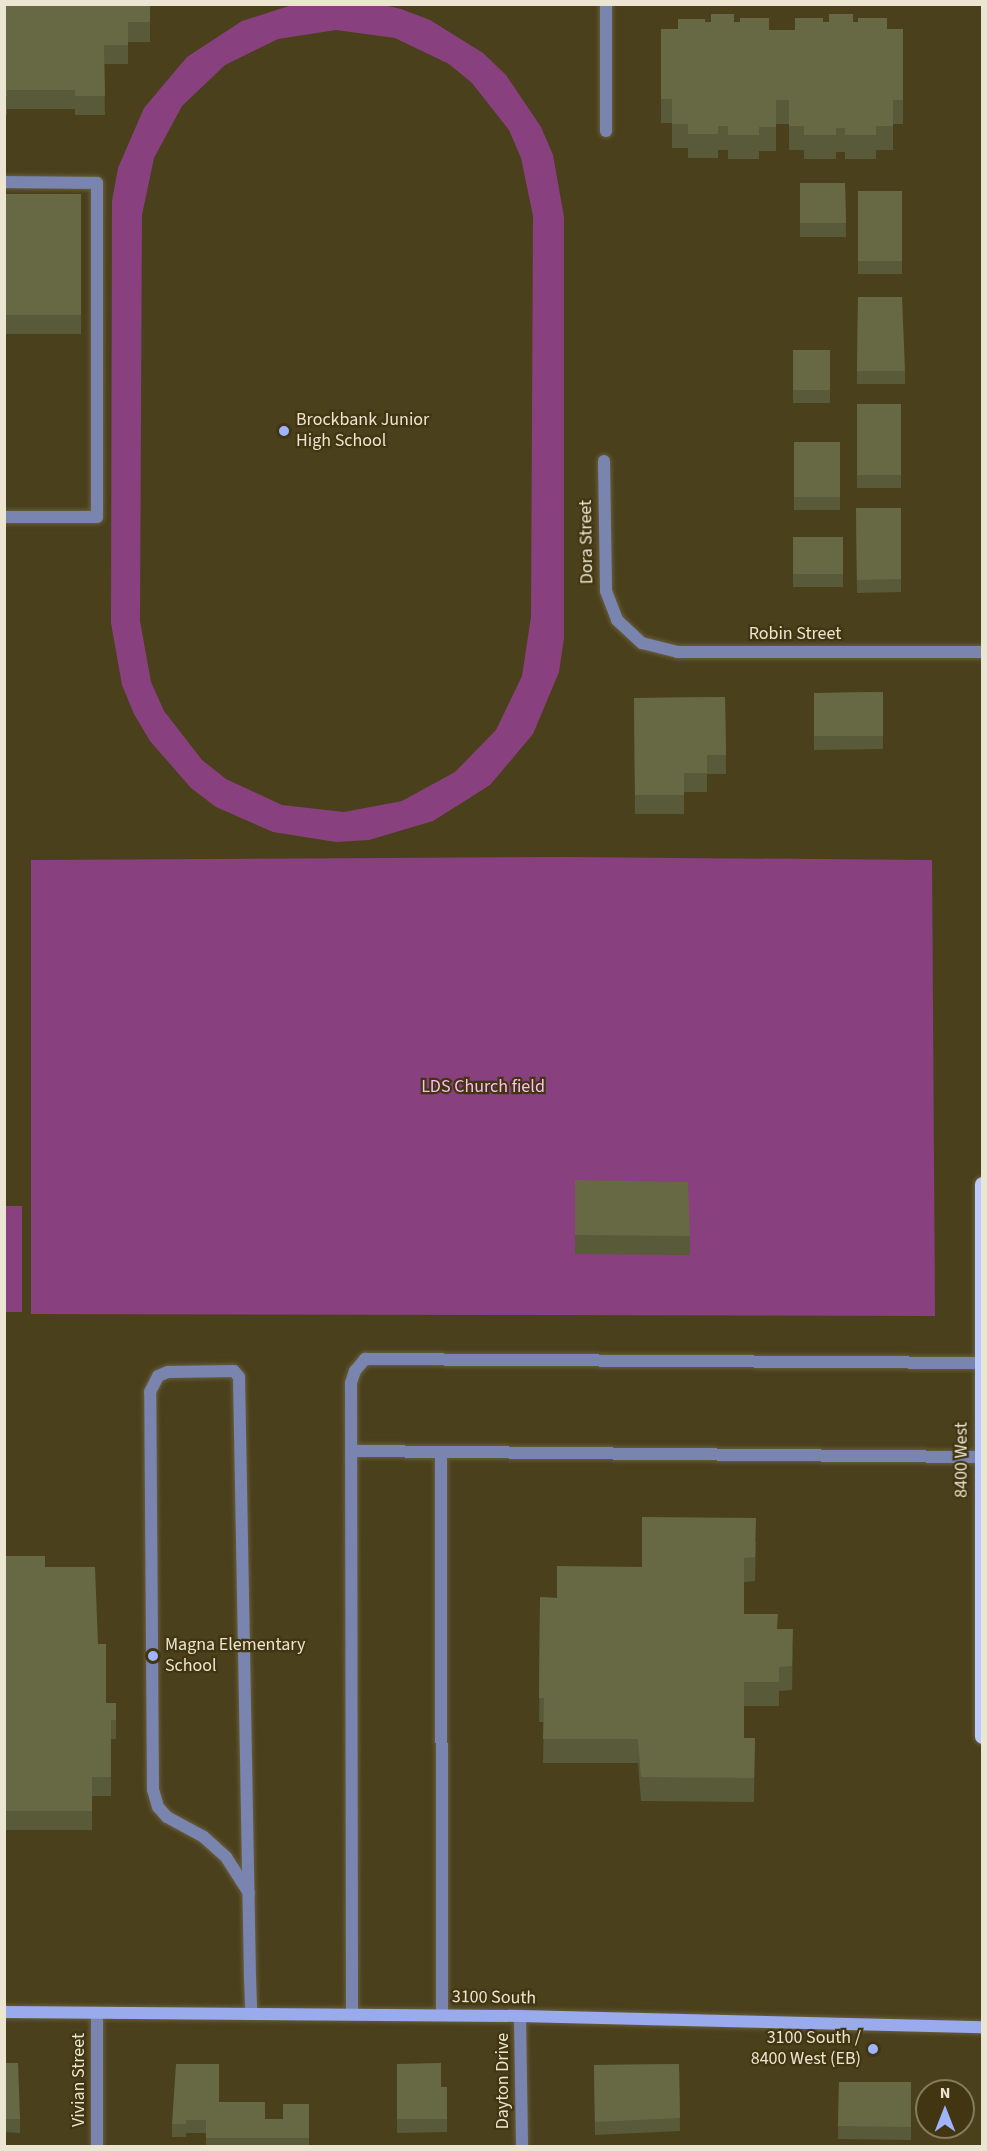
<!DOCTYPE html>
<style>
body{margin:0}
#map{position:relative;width:987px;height:2151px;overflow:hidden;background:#4b401c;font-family:"Source Sans 3",sans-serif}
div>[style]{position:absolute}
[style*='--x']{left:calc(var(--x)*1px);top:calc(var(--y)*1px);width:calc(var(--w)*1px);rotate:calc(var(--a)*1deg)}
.green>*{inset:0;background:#88407f}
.roads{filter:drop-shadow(0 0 2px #685e3d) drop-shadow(0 0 2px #685e3d)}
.lane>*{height:12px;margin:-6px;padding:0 6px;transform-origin:6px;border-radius:6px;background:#7a85af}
.street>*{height:12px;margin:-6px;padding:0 6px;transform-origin:6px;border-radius:6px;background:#7a85af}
.secondary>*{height:12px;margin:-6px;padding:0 6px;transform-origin:6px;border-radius:6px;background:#99aaed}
.primary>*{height:15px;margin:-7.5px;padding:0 7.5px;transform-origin:7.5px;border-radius:7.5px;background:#bbcafd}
.wall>*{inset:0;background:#585a3a}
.shaded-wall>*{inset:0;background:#474a30}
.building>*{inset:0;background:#666944}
.dots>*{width:16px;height:16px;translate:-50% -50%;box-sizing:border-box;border:3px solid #413611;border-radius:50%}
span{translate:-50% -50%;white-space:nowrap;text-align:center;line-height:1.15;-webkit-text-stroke:4.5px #413611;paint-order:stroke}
.poi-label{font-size:18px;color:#ebe5d1}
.left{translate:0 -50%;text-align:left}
.right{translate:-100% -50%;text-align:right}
.street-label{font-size:18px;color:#ebe5d1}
.park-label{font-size:18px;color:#ffbcf3}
.frame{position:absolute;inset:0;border:6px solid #ebe5d1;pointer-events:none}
.north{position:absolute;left:915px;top:2079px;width:60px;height:60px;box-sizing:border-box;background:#413611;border:2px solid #857c5e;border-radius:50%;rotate:0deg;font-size:16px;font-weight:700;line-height:24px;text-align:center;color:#ebe5d1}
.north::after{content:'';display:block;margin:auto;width:21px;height:27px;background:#a0b3fd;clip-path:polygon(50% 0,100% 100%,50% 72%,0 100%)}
</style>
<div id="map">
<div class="green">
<i style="clip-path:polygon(evenodd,295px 4px,380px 4px,401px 9px,430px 20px,483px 53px,506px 75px,541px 127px,553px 155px,564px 217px,564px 638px,559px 672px,533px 734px,490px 785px,433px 821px,369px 840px,336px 842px,273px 832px,216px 807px,191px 788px,150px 741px,134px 714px,122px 685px,111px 623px,112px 201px,118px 168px,144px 108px,187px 57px,242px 21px,295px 4px,336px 30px,395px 38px,449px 64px,472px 83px,509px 130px,521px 158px,533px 216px,531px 617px,522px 676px,496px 730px,455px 772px,402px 801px,344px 812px,282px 805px,226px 779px,202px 760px,164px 711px,151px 682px,140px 621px,142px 215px,154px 158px,182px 106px,225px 65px,278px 39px,336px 30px)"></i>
<i style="clip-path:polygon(562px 857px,932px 860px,935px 1316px,31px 1314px,31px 860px)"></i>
<i style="clip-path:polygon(5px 1206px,22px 1206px,22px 1312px,5px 1312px)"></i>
</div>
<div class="roads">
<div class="lane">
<i style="--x:606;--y:4;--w:127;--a:90"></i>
<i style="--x:4;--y:182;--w:93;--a:0.6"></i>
<i style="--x:97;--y:183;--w:334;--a:90"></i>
<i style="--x:97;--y:517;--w:93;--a:180"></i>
<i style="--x:352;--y:1451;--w:630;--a:0.55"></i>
<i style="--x:441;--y:1452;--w:563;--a:89.9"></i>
<i style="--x:249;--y:1893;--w:43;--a:-122.6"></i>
<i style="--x:226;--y:1857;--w:30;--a:-138"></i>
<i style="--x:204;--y:1837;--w:42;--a:-151.6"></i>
<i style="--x:167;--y:1817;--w:13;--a:-132"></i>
<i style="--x:158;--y:1807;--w:18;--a:-106"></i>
<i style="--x:153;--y:1790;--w:398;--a:-90.4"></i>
<i style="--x:150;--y:1392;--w:18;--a:-63"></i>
<i style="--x:158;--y:1376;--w:11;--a:-22"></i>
<i style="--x:168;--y:1372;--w:66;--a:-0.9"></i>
<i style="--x:234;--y:1371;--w:8;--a:50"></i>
<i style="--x:239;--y:1377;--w:600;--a:88.95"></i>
<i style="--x:250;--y:1977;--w:37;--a:88"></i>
<i style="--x:352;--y:2014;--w:631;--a:-90.09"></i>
<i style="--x:351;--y:1383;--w:13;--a:-72"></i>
<i style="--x:355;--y:1371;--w:16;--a:-50"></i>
<i style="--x:365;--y:1359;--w:617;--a:0.37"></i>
</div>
<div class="street">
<i style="--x:604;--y:461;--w:130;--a:89.1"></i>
<i style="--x:606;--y:591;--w:31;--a:69"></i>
<i style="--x:617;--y:620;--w:34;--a:43"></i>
<i style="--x:642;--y:643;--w:36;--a:14"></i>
<i style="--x:677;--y:652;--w:305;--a:0"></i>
<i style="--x:520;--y:2016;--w:130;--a:89.1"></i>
<i style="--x:97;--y:2146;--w:133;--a:-90"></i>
</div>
<div class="secondary">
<i style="--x:4;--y:2012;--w:516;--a:0.44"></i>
<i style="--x:520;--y:2016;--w:462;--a:1.4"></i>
</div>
<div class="primary">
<i style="--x:982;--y:1184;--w:552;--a:90"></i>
</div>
</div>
<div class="wall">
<i style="clip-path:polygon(4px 4px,150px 4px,150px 42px,128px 42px,128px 64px,104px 64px,105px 115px,75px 115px,75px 109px,7px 109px,7px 115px,4px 115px)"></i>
<i style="clip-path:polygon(705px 22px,734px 22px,769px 30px,795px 30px,823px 22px,853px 22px,887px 29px,903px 29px,903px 124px,893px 124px,893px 150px,876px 150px,876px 159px,845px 159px,845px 152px,836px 152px,836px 159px,804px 159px,804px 150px,789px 150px,789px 124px,776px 124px,776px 151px,759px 151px,759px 159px,728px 159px,728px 150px,718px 150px,718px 158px,688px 158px,688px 148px,672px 148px,672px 123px,661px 123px,661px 29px,678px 29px)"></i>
<i style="clip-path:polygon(800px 183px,845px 183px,846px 237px,800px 237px)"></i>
<i style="clip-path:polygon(858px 191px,902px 191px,902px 274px,858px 274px)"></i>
<i style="clip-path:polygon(4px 194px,81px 194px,81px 334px,4px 334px)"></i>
<i style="clip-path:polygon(858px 297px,905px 371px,905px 384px,857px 384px)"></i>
<i style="clip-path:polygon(793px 350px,830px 350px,830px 403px,793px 403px)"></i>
<i style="clip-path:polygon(857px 404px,901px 404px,901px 488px,857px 488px)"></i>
<i style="clip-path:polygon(794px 442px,840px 442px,840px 510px,794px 510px)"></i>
<i style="clip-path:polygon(856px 508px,901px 508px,901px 592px,857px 593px)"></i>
<i style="clip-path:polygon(793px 537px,843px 537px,843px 587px,793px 587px)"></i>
<i style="clip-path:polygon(883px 692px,883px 749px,814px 750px,814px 693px)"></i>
<i style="clip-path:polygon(725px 697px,726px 774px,707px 774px,707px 792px,684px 792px,684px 814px,635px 814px,634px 698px)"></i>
<i style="clip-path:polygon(575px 1180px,690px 1236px,690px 1255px,575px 1254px)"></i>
<i style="clip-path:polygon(756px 1542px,755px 1581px,744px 1582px,744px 1614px,778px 1629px,793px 1653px,792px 1690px,779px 1691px,779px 1706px,744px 1706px,744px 1738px,755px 1738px,754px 1802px,641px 1801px,638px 1763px,543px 1763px,544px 1722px,539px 1722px,540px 1597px,557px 1598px,642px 1567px)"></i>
<i style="clip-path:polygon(4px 1556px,45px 1567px,98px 1644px,106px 1703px,116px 1703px,116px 1739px,111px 1739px,111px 1796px,92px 1796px,92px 1830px,4px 1830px)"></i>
<i style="clip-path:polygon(4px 2063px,20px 2119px,20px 2133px,4px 2132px)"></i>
<i style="clip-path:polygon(397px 2064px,441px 2087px,447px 2087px,447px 2132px,397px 2133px)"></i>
<i style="clip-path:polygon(679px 2064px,680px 2131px,595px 2135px,594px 2065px)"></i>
<i style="clip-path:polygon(839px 2082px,911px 2082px,911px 2140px,838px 2139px)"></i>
<i style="clip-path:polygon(219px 2102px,265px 2119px,283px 2119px,309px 2104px,309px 2146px,206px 2146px,206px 2133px,186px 2133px,186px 2137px,172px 2137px,172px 2124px)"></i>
</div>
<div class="shaded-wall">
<i style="clip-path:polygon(793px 1629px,793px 1653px,792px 1690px,792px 1666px)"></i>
</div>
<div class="building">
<i style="clip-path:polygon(4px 4px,150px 4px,150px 22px,128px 22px,128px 45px,104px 45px,105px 96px,75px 96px,75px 90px,7px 90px,7px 96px,4px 96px)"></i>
<i style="clip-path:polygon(711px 14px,734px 14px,734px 22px,740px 22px,740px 18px,769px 18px,769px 30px,795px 30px,795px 18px,823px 18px,823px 22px,829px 22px,829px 14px,853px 14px,853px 22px,858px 22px,858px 18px,887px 18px,887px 29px,903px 29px,903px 100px,893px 100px,893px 126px,876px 126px,876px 135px,845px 135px,845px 128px,836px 128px,836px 135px,804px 135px,804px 126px,789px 126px,789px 100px,776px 100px,776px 127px,759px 127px,759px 135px,728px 135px,728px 126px,718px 126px,718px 134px,688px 134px,688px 124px,672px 124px,672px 99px,661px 99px,661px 29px,678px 29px,678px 19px,705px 19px,705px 22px,711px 22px)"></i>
<i style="clip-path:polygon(800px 183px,845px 183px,846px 223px,800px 223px)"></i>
<i style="clip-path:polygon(858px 191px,902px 191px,902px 261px,858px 261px)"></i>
<i style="clip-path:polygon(4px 194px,81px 194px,81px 315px,4px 315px)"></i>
<i style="clip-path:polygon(858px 297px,902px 297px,905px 371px,857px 371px)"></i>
<i style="clip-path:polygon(793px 350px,830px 350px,830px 390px,793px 390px)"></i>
<i style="clip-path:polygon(857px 404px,901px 404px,901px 475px,857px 475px)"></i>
<i style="clip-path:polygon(794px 442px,840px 442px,840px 497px,794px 497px)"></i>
<i style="clip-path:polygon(856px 508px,901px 508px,901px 579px,857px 580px)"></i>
<i style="clip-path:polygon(793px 537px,843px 537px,843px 574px,793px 574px)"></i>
<i style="clip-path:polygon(883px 692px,883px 736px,814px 736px,814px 693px)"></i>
<i style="clip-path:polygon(725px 697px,726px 755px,707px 755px,707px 773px,684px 773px,684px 795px,635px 795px,634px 698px)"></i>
<i style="clip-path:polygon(575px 1180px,688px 1182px,690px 1236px,575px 1235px)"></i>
<i style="clip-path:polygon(642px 1517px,756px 1518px,755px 1557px,744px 1558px,744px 1614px,778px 1614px,777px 1629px,793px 1629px,792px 1666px,779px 1667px,779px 1682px,744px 1682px,744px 1738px,755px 1738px,754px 1778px,641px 1777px,638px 1739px,543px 1739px,544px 1698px,539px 1698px,540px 1597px,557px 1598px,557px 1566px,642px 1567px)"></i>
<i style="clip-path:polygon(4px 1556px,45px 1556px,45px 1567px,95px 1567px,98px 1644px,106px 1644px,106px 1703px,116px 1703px,116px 1720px,111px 1720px,111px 1777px,92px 1777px,92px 1811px,4px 1811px)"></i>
<i style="clip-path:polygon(4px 2063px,18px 2063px,20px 2119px,4px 2119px)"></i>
<i style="clip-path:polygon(441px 2063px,441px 2087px,447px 2087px,447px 2119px,397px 2119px,397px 2064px)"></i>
<i style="clip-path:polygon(176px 2064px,219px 2064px,219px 2102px,265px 2102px,265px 2119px,283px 2119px,283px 2104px,309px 2104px,309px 2138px,206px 2138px,206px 2120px,186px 2120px,186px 2124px,172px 2124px)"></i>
<i style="clip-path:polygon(679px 2064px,680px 2118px,595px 2122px,594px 2065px)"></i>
<i style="clip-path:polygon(839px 2082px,911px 2082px,911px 2127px,838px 2126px)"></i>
</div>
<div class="dots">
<i style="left:284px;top:431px;background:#a0b3fd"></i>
<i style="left:153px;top:1656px;background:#a0b3fd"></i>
<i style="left:873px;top:2049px;background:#a0b3fd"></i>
</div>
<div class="poi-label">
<span class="left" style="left:296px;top:431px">Brockbank Junior<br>High School</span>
<span class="left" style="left:165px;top:1656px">Magna Elementary<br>School</span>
<span class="right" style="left:861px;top:2049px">3100 South /<br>8400 West (EB)</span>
</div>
<div class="street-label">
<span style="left:587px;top:542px;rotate:-91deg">Dora Street</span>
<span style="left:795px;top:634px">Robin Street</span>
<span style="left:962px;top:1460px;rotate:-90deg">8400 West</span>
<span style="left:494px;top:1998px;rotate:1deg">3100 South</span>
<span style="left:79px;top:2080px;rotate:-90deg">Vivian Street</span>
<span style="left:503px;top:2081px;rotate:-90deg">Dayton Drive</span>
</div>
<div class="park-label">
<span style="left:483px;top:1087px">LDS Church field</span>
</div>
<div class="frame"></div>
<div class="north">N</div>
</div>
